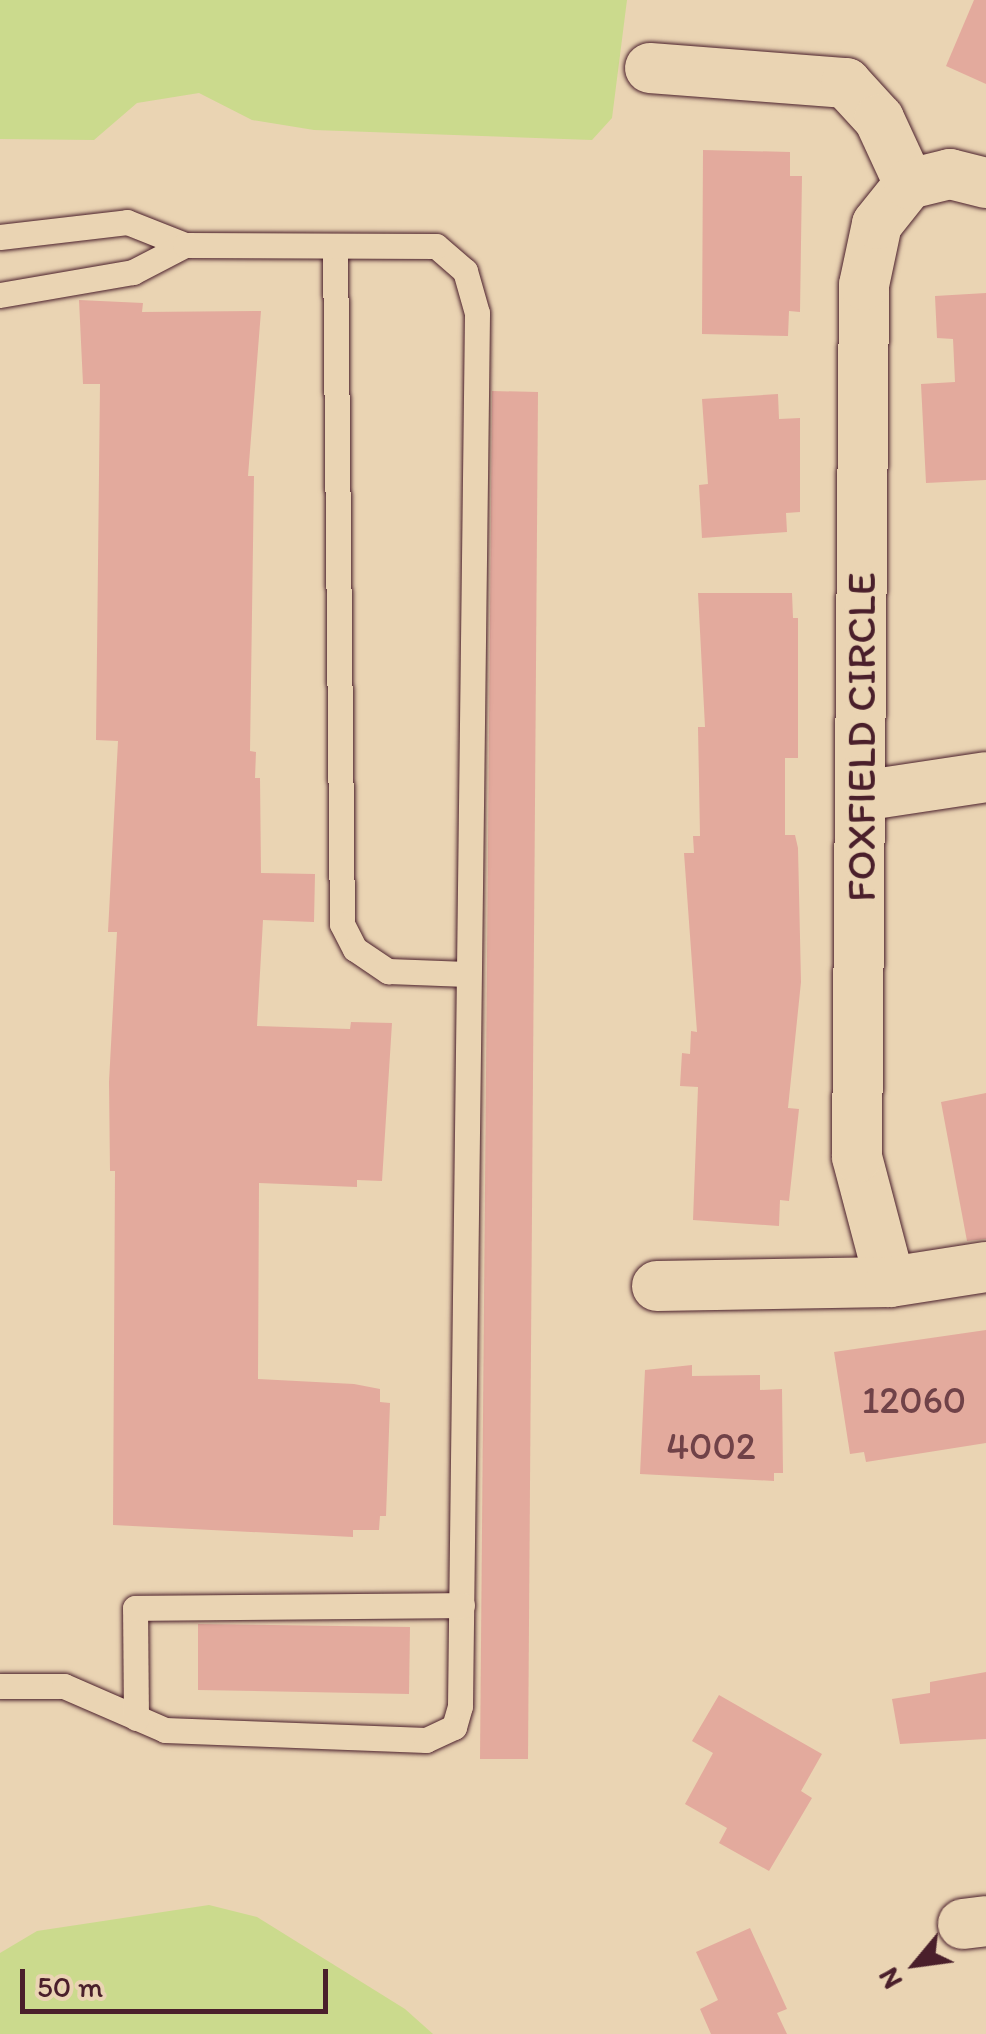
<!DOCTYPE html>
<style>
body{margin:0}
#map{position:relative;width:986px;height:2034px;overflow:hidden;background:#ead4b3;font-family:Itim,sans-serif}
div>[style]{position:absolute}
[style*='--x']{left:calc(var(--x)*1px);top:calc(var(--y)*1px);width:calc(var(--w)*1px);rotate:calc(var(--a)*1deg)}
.green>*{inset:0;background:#cbda8d}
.building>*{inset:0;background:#e3aa9d}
.roads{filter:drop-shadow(0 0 2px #4a1f2b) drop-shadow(0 0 2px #4a1f2b)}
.lane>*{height:25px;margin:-12.5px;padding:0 12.5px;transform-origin:12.5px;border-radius:12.5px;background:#ead4b3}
.street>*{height:50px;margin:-25px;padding:0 25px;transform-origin:25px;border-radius:25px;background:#ead4b3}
span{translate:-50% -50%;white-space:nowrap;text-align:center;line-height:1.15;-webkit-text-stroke:8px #ead4b3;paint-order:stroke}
.number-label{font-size:38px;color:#704248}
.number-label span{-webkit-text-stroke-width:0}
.street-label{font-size:42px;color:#4a1f2b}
.north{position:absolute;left:866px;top:1914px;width:100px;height:100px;-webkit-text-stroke:8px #ead4b3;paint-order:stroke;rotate:241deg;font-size:28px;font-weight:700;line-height:40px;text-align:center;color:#4a1f2b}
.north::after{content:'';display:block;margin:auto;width:35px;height:45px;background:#4a1f2b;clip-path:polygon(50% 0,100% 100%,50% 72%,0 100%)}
.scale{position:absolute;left:20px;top:1969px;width:308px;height:45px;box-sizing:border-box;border:5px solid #4a1f2b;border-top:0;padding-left:12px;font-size:30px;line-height:35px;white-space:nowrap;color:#4a1f2b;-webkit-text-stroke:8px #ead4b3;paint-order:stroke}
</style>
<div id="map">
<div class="green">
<i style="clip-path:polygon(0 0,627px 0,612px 118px,592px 140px,314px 130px,252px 120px,199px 93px,137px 103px,94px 140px,0 139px)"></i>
<i style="clip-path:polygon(209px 1905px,257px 1917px,405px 2009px,433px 2034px,0 2034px,0 1953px,37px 1931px)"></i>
</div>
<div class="building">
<i style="clip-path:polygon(974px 0,986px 0,986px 84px,946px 66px)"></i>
<i style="clip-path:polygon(703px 150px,790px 152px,790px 176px,802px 176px,800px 312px,789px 311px,788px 336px,702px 334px)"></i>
<i style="clip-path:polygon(986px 293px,986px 480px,926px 483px,921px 384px,955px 382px,953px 339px,937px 338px,935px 296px)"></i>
<i style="clip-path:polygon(79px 300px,143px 303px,142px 312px,261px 311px,248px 476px,254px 476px,250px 751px,256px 752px,255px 778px,260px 778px,261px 873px,315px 874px,314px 922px,263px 920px,257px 1026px,350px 1029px,351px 1022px,392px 1023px,382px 1181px,357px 1180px,357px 1187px,259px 1183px,258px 1379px,354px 1384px,380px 1389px,380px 1402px,390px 1403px,386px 1516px,380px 1516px,379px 1530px,353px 1530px,353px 1537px,113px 1525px,115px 1171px,110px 1171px,109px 1082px,117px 932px,108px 932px,118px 741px,96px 740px,100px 384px,83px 384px)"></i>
<i style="clip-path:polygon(492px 391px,538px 392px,528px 1759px,480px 1759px)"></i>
<i style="clip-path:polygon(778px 394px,779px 419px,800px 418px,800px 512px,786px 513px,787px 532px,702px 538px,699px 485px,708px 484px,702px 399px)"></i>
<i style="clip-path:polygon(698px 593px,792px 593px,793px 618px,798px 618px,798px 758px,785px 758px,785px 835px,795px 835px,798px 848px,801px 982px,788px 1108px,799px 1109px,789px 1201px,780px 1200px,779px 1226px,693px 1220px,698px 1087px,680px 1086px,682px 1053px,690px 1054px,691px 1031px,697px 1032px,684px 853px,694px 853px,693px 836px,700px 836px,698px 727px,705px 727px)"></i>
<i style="clip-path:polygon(986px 1093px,986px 1239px,967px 1241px,941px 1102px)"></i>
<i style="clip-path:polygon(986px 1330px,986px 1443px,866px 1462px,864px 1452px,850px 1454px,834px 1352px)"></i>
<i style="clip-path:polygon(692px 1365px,692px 1376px,760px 1375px,760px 1390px,782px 1389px,783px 1473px,774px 1473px,774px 1481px,640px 1474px,645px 1370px)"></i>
<i style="clip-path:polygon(198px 1624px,410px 1627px,409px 1694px,198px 1690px)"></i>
<i style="clip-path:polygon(986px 1672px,986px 1739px,900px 1744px,892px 1699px,930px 1693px,930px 1682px)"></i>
<i style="clip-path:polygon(719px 1695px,822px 1754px,801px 1791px,812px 1798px,769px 1871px,719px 1843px,727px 1828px,685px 1804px,713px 1753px,692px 1741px)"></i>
<i style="clip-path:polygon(750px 1928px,787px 2009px,777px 2013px,787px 2034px,711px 2034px,700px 2009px,718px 2000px,696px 1952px)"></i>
</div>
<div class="roads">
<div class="lane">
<i style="--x:0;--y:237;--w:128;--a:-6.7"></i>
<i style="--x:127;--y:222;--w:62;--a:21.6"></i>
<i style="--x:185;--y:245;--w:59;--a:152.6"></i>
<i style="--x:133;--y:272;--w:135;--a:170.2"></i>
<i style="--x:335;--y:247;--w:677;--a:89.41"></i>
<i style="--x:342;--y:924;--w:28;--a:63"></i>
<i style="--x:355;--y:949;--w:40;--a:34"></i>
<i style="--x:388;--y:971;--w:79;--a:2.2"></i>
<i style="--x:0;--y:1686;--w:64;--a:0"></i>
<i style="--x:64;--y:1686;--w:110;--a:23.5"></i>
<i style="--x:165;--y:1730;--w:261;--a:2.2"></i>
<i style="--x:426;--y:1740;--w:31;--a:-25"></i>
<i style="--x:454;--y:1727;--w:22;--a:-74"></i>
<i style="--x:460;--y:1706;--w:1393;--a:-89.3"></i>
<i style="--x:477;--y:313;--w:44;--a:-105.9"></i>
<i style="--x:465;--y:271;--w:38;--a:-139"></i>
<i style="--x:436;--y:246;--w:251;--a:-179.8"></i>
<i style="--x:136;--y:1718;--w:110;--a:-90.5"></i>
<i style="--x:135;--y:1608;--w:327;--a:-0.5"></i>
</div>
<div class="street">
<i style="--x:650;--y:68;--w:197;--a:4.4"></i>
<i style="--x:846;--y:83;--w:49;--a:47.5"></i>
<i style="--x:879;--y:119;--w:72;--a:65.2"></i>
<i style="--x:861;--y:796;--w:126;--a:-8.6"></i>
<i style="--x:890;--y:1282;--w:129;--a:-104.8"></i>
<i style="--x:857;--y:1157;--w:872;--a:-89.54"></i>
<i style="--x:864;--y:285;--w:62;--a:-78"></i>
<i style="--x:877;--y:224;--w:51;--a:-51.3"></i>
<i style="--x:909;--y:184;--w:42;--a:-13.7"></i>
<i style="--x:950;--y:174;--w:37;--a:14"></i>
<i style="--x:657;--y:1286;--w:233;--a:-1"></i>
<i style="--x:890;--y:1282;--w:97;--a:-8.9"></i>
<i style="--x:963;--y:1924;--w:23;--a:-7"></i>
</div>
</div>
<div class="number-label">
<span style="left:914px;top:1401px">12060</span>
<span style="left:711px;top:1447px">4002</span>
</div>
<div class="street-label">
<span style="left:861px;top:737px;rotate:-90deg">FOXFIELD CIRCLE</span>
</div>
<div class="north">N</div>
<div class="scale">50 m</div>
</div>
